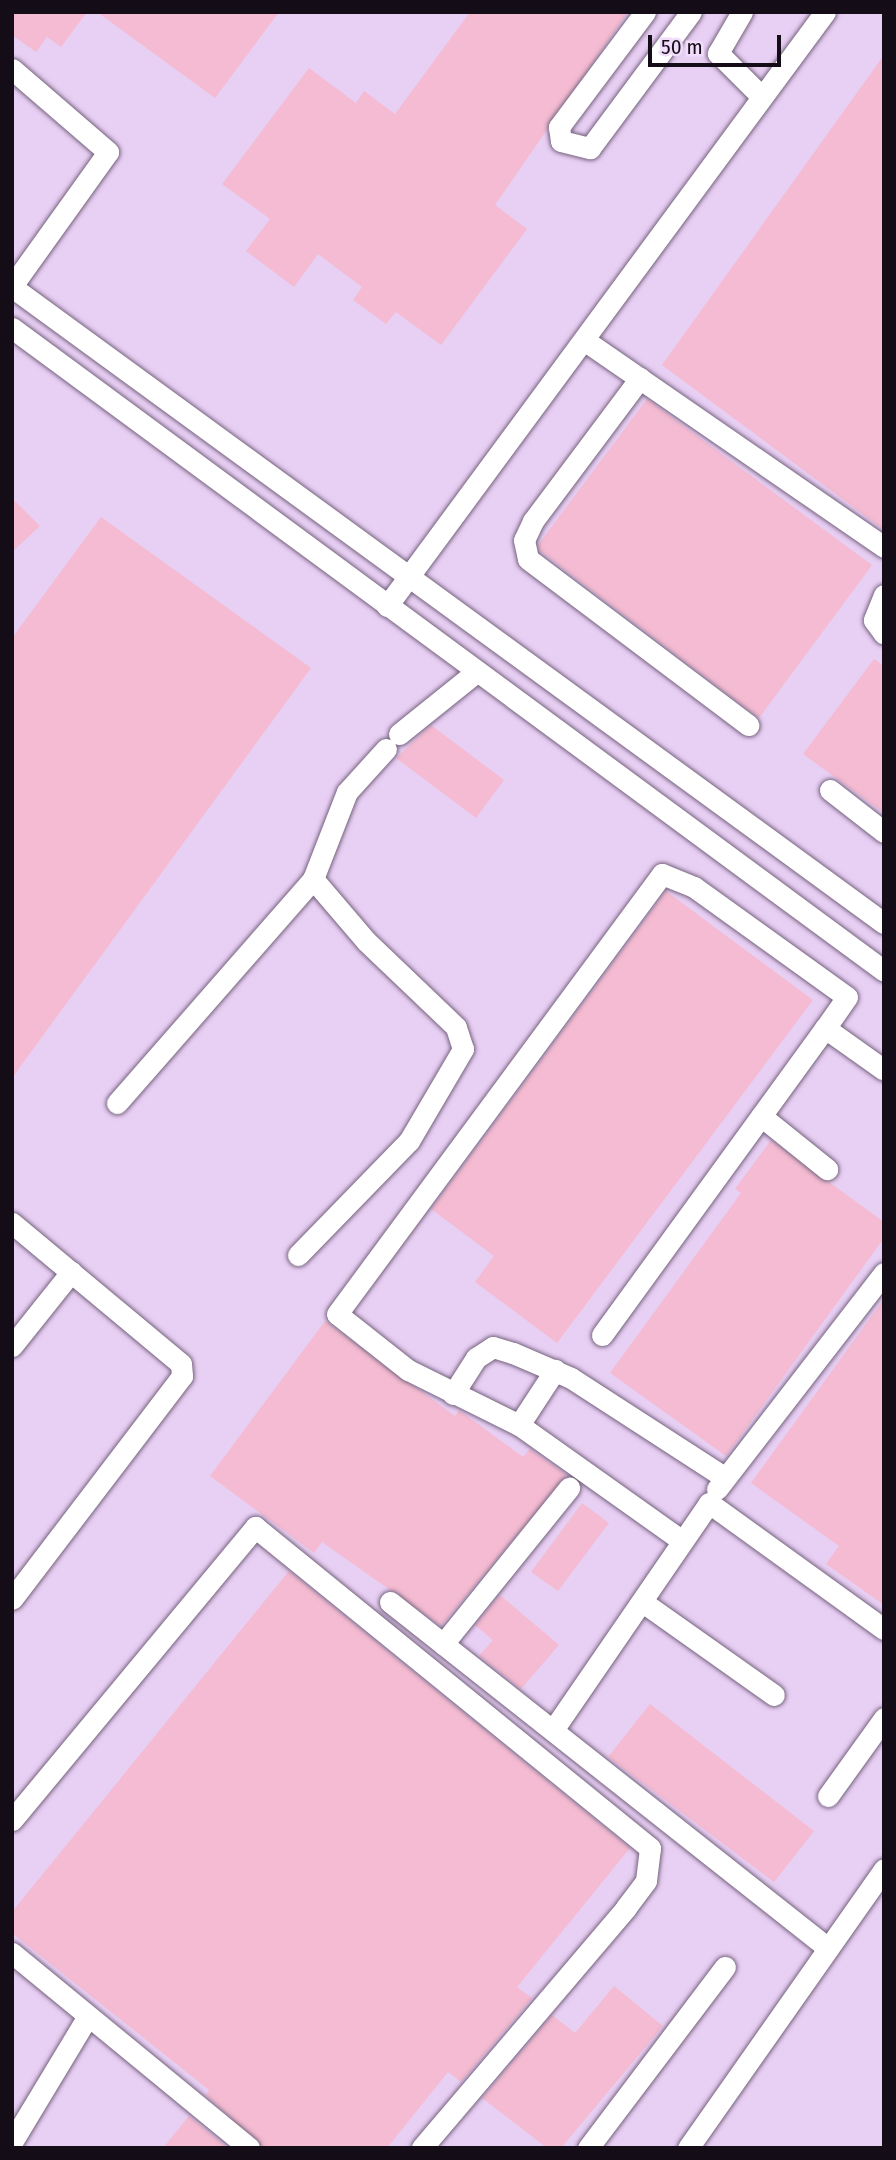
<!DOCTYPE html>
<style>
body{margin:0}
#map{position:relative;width:896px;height:2160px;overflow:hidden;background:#f1dcfb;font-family:"Fira Sans Condensed",sans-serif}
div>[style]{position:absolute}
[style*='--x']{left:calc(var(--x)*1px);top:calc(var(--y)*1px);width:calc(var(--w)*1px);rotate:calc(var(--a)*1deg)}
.built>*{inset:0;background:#e8cff4}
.building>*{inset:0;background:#f4bbd2}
.roads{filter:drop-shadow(0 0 2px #75637e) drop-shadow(0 0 2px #75637e)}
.minor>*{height:21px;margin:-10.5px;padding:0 10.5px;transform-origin:10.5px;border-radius:10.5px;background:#fff}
span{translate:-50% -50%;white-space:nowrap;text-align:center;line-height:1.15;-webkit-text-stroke:7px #f1dcfb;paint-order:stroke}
.frame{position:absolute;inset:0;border:14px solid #140d17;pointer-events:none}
.scale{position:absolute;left:648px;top:35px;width:133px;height:32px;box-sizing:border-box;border:4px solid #140d17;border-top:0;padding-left:9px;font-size:21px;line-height:24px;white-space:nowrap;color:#140d17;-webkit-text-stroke:5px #f1dcfb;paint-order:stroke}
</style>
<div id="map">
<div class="built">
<i style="clip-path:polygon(12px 12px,884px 12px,884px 2148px,12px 2148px)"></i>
</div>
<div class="building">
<i style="clip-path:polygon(12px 12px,87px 12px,61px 47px,47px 37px,36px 52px,12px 35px)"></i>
<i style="clip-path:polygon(97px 12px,279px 12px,215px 98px)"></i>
<i style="clip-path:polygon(470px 12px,628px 12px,495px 205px,527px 229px,441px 345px,396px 312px,386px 324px,353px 300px,362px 287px,318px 254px,294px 287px,246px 251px,270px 219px,222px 184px,309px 68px,356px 103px,364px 91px,395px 114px)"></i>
<i style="clip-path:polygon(884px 55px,884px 530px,662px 365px)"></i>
<i style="clip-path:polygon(647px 399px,872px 565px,759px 718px,540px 551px,538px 545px)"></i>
<i style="clip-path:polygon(12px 498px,40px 526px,12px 552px)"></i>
<i style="clip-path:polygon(101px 517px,311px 668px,12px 1078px,12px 638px)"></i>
<i style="clip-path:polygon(874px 659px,884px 666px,884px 813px,803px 754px)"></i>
<i style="clip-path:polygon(431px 725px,504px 780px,476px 818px,396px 758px)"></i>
<i style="clip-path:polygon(666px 891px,813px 1000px,557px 1343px,475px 1282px,494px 1256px,431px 1209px)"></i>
<i style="clip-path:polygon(771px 1140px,884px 1222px,884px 1238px,726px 1456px,610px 1373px,741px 1193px,735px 1189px)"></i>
<i style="clip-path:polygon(884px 1299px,884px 1605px,826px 1564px,839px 1546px,751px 1483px)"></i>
<i style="clip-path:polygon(325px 1321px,455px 1416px,459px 1410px,523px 1457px,530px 1449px,567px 1475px,441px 1626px,322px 1542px,314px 1553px,210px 1476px)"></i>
<i style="clip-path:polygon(582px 1503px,609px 1523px,558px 1591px,531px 1572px)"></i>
<i style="clip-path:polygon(289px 1571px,630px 1848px,517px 1987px,532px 1998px,461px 2082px,448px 2072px,387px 2148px,262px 2148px,206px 2095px,209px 2090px,12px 1933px,12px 1912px)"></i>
<i style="clip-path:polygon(500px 1595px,559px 1645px,521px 1689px,479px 1656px,493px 1640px,475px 1625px)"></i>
<i style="clip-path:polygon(650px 1704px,814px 1831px,774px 1882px,608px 1757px)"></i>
<i style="clip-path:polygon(614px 1986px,663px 2026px,561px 2148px,547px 2148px,482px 2098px,552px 2015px,575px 2033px)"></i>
<i style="clip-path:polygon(189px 2116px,228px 2148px,163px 2148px)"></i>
</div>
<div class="roads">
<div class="minor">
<i style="--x:645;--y:12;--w:144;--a:126.8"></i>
<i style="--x:559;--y:127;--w:14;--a:82"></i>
<i style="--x:561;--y:141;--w:30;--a:14"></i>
<i style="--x:590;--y:148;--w:169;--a:-53.4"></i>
<i style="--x:742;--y:12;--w:48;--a:120.3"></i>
<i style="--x:718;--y:53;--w:62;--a:45"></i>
<i style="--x:12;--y:69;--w:127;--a:40.8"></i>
<i style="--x:108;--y:152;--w:165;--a:125.6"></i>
<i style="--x:12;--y:287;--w:1079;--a:36.11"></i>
<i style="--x:12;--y:328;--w:1083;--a:36.4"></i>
<i style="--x:584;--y:340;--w:364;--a:34.6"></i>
<i style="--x:640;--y:378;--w:179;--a:126.8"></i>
<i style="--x:533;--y:521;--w:21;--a:115"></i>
<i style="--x:524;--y:540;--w:19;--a:78"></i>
<i style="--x:528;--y:559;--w:276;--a:37"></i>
<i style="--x:884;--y:595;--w:27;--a:112"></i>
<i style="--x:874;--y:620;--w:17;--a:54"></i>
<i style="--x:387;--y:606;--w:738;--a:-53.6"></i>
<i style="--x:399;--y:734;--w:99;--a:-38.8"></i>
<i style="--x:830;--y:790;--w:68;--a:37.9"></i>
<i style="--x:117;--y:1103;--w:298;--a:-48.8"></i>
<i style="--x:761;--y:1116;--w:85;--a:38.8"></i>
<i style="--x:12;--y:1223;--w:220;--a:39.8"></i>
<i style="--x:181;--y:1364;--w:12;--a:85"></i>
<i style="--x:182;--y:1376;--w:280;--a:127.3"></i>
<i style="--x:298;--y:1255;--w:159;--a:-45.8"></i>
<i style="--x:409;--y:1141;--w:107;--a:-59.6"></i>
<i style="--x:463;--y:1049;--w:23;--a:-108"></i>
<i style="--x:456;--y:1027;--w:124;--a:-136.3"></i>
<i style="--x:366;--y:941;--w:82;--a:-130.5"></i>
<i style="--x:313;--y:879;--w:93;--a:-68.7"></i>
<i style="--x:347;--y:792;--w:58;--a:-47.8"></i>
<i style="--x:602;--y:1335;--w:379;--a:-54"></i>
<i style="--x:825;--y:1028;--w:72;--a:35.4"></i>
<i style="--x:12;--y:1346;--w:95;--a:-51.4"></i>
<i style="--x:453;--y:1394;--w:43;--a:-57.4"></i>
<i style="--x:476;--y:1358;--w:20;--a:-33"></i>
<i style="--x:493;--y:1347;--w:21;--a:17"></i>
<i style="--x:513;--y:1353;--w:63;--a:23.3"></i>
<i style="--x:571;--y:1378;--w:182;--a:32.9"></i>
<i style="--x:519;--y:1425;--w:66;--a:-56.8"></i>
<i style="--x:717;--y:1489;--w:273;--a:-52.3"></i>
<i style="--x:681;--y:1540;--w:199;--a:-144.6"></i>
<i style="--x:519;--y:1425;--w:124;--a:-153.6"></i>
<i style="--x:408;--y:1370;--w:90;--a:-141.7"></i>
<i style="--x:337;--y:1314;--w:547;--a:-53.55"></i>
<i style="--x:662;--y:874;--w:35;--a:22"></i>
<i style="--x:694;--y:887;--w:188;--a:35.7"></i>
<i style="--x:847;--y:997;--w:38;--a:125"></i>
<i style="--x:390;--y:1602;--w:558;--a:38.31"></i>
<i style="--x:644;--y:1603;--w:159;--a:35.3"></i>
<i style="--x:443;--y:1644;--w:201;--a:-51.1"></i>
<i style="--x:553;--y:1730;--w:275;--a:-55.5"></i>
<i style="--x:709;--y:1503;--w:216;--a:35.8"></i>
<i style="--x:828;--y:1796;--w:96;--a:-54.3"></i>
<i style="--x:12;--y:1820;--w:381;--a:-50.3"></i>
<i style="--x:255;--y:1527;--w:509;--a:39.1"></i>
<i style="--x:650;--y:1848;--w:33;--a:97"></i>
<i style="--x:646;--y:1881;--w:34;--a:127"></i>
<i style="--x:626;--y:1908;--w:315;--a:130.4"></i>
<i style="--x:12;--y:1953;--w:307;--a:39.4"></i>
<i style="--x:12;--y:2142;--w:147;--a:-58.9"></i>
<i style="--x:588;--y:2148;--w:227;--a:-52.9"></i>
<i style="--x:688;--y:2148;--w:341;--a:-54.9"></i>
</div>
</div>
<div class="frame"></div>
<div class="scale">50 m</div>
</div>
